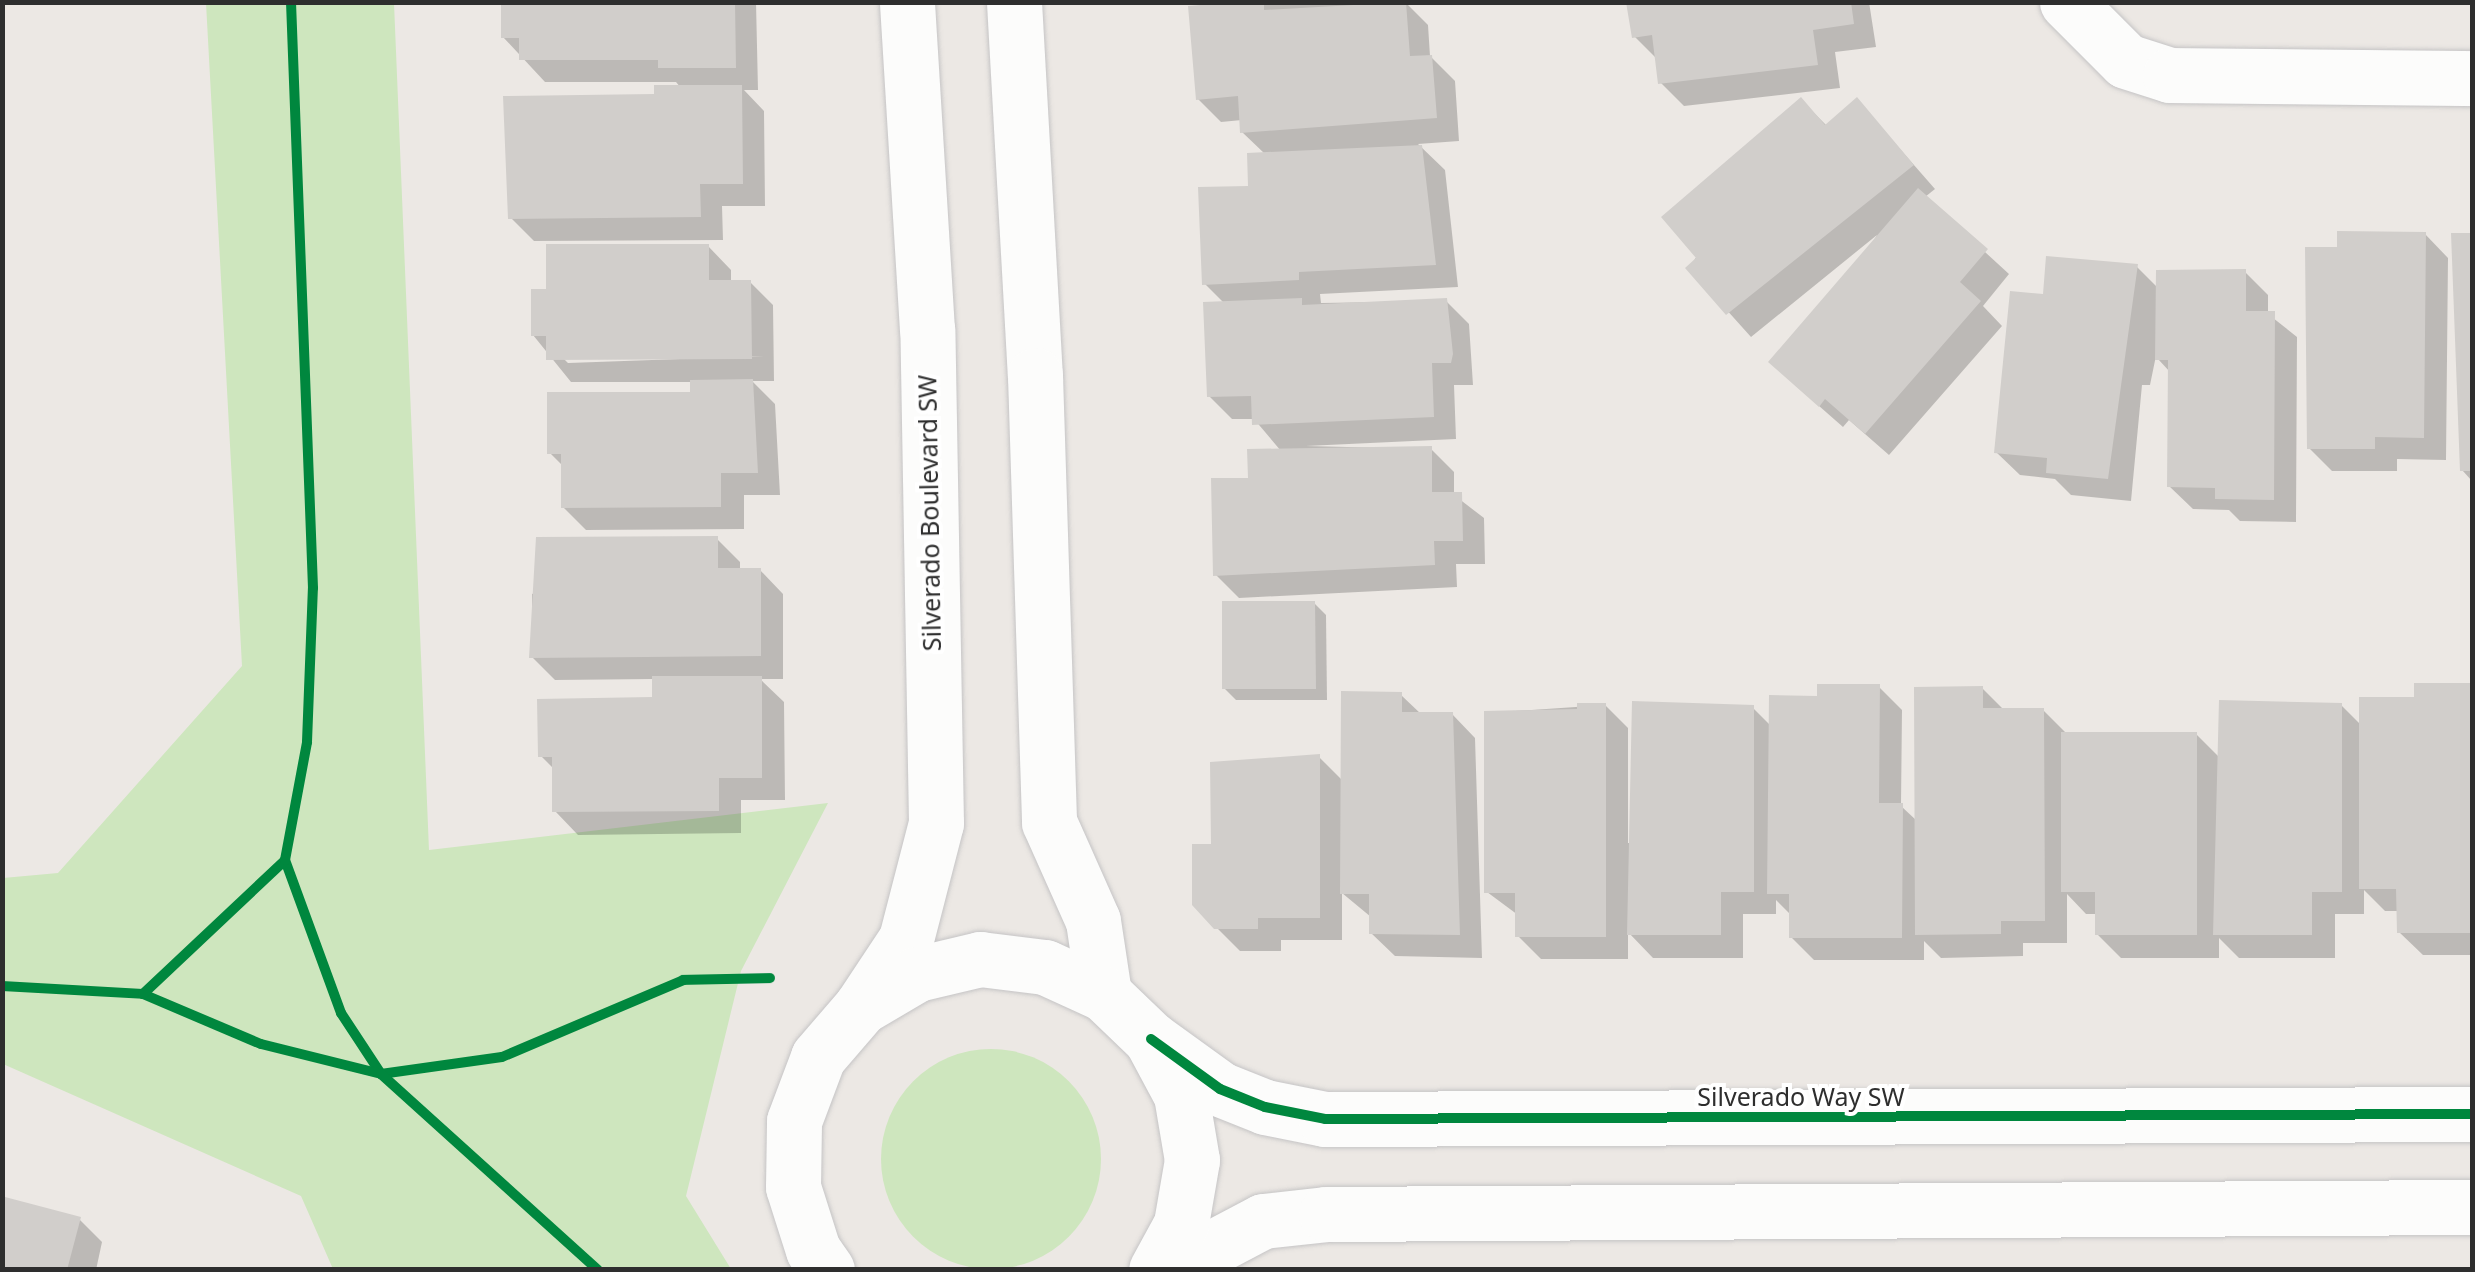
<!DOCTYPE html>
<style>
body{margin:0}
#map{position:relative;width:2475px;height:1272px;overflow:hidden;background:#ece8e4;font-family:"Noto Sans",sans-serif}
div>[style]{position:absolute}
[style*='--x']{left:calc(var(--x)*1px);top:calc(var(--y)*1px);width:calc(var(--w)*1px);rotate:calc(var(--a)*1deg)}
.green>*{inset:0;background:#cee6be}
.round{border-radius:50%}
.shadow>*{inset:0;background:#0003}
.building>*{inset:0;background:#d1cecb}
.roads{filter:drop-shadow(0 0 2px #c5c4c5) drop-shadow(0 0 2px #c5c4c5)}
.street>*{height:55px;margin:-27.5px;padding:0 27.5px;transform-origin:27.5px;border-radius:27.5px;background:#fcfcfb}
.secondary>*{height:55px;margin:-27.5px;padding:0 27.5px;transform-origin:27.5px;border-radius:27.5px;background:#fcfcfb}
.cycleway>*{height:10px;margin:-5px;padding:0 5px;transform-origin:5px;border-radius:5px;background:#00873e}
span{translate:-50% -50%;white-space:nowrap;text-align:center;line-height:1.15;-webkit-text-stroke:8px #fff;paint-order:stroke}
.street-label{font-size:25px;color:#2e2e2e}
.frame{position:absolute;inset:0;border:5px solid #2e2e2e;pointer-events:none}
</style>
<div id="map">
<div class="green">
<i style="clip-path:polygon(206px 3px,394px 3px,429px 850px,828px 803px,741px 971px,686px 1196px,731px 1269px,333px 1269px,301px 1196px,3px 1064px,3px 878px,58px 873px,242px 666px)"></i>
<i class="round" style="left:881px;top:1049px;width:220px;height:220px"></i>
</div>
<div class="shadow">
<i style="clip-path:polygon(503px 2px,756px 2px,758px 90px,744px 90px,764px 111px,765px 206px,722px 206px,723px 240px,534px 241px,511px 218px,656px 97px,681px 88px,676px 82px,545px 82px,503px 37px)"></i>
<i style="clip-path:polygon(1200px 2px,1405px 2px,1428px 25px,1430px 56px,1455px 81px,1459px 141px,1418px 144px,1445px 170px,1458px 287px,1320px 294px,1321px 303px,1446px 301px,1469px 324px,1473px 385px,1454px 385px,1456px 439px,1306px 446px,1431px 449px,1454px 472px,1454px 495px,1484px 518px,1485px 564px,1456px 564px,1457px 587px,1239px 598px,1216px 575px,1250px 480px,1281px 451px,1254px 419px,1232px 419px,1209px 396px,1225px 304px,1205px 284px,1265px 154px,1242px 132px,1242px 120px,1221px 122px,1198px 99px)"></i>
<i style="clip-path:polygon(1629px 2px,1869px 2px,1876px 47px,1835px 52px,1840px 88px,1684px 106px,1661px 83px,1658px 60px,1634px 36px)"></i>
<i style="clip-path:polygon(1801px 100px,1827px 126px,1857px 100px,1935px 189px,1925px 197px,2009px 274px,1983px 306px,2002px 326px,1889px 455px,1849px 420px,1843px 427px,1794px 384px,1877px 235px,1751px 337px,1689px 268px)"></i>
<i style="clip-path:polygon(2425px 234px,2448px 258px,2446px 460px,2397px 459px,2397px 471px,2332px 471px,2309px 448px,2339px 249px)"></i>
<i style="clip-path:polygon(2472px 235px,2472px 481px,2462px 470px,2454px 236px)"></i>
<i style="clip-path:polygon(evenodd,708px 246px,731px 270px,731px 282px,750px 282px,773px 305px,774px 381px,752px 381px,775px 404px,780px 495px,744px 495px,744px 529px,586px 530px,563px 507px,563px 466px,550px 453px,692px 394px,692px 382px,571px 382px,533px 335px,548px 291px,708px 246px,764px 356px,568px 363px,563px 358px,764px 356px)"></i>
<i style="clip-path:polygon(2136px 266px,2158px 288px,2245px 272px,2268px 295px,2268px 314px,2297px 337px,2296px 522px,2240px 521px,2229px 510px,2193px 509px,2169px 486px,2170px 372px,2158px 359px,2158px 346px,2150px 385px,2142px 385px,2131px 501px,2071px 495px,2055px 479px,2020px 475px,1996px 452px,2045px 297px)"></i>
<i style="clip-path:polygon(717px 539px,740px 562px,740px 570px,760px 570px,783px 594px,783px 679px,760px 679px,784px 702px,785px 800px,741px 800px,741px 833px,578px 835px,555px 811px,554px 769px,541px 756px,654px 700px,654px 679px,555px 680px,532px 657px,532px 594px)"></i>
<i style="clip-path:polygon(1314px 603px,1326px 615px,1327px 700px,1236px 700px,1224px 688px)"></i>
<i style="clip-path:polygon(2416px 685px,2472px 685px,2472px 955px,2423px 955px,2399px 932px,2399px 911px,2385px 911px,2364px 890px,2364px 914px,2335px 914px,2335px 958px,2239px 958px,2219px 938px,2219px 958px,2121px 958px,2097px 934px,2097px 914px,2086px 914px,2067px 894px,2067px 943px,2023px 943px,2023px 956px,1941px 958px,1924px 941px,1924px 960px,1814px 960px,1791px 937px,1791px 915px,1776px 900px,1776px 914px,1743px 914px,1743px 958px,1653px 958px,1628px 932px,1628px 959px,1541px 959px,1518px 936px,1518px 915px,1487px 892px,1487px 713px,1605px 705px,1628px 728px,1628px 843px,1635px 843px,1753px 708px,1771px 726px,1820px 699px,1879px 687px,1902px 710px,1901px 806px,1917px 821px,1982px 688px,2004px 710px,2043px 710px,2067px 734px,2196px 734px,2220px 758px,2341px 705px,2362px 726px,2416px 700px)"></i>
<i style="clip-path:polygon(1401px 695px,1421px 714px,1452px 714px,1475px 738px,1482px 958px,1395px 956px,1371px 933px,1371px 917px,1342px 893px,1342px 940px,1281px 940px,1281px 951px,1240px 951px,1216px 927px,1213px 847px,1319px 757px,1343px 781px)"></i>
<i style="clip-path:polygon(2px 1201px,79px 1219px,102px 1242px,96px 1270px,2px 1270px)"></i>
</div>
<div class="building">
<i style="clip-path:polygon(501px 2px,735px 2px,736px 68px,658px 68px,658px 60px,519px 60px,519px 38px,501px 38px)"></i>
<i style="clip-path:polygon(1236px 2px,1264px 2px,1264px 10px,1406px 2px,1410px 56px,1432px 55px,1437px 118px,1240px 133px,1238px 96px,1196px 100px,1188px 6px)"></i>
<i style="clip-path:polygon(1626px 2px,1851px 2px,1854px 24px,1813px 30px,1818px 65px,1658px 84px,1652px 35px,1632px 38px)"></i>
<i style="clip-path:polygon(654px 85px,742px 85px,743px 184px,700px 184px,701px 217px,508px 219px,503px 96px,654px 94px)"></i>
<i style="clip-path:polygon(1801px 97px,1825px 125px,1857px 97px,1914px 165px,1726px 315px,1685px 268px,1696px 258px,1661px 217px)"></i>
<i style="clip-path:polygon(1422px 145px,1436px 265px,1299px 272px,1299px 280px,1202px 285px,1198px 187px,1248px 186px,1247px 153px)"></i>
<i style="clip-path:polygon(1918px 188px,1988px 249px,1960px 282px,1981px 301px,1865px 434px,1825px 399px,1819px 407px,1768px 362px)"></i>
<i style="clip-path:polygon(2337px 231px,2426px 232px,2424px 438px,2375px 437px,2375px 449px,2307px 449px,2305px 247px,2337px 247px)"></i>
<i style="clip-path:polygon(2451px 233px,2472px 233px,2472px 471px,2460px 471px)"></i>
<i style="clip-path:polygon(546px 244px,709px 244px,709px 280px,751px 280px,752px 359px,546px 360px,546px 336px,531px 336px,531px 289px,546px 289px)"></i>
<i style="clip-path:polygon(2046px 256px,2138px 264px,2108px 479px,2046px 473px,2047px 458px,1994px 453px,2010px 291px,2043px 294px)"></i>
<i style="clip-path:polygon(2246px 269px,2246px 311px,2275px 311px,2274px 500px,2215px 499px,2215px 488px,2167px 487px,2168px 360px,2155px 360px,2156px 270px)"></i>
<i style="clip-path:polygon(1302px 298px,1302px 305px,1447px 298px,1453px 354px,1451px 363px,1432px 363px,1434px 417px,1252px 425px,1251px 396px,1207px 397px,1203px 302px)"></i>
<i style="clip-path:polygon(753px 379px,758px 473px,721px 473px,721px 507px,561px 508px,561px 454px,547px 454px,547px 392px,690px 392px,690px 380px)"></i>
<i style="clip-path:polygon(1432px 446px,1432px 492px,1462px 492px,1463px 541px,1434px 541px,1435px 565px,1213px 576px,1211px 478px,1248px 478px,1247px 449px)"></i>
<i style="clip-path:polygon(718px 536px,718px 568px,761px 568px,761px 656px,529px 658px,536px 537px)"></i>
<i style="clip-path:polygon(1222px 601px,1315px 601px,1316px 689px,1222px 689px)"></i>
<i style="clip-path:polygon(652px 676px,762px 676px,762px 778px,719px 778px,719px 811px,552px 812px,552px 757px,538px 757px,537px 699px,652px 697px)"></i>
<i style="clip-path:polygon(2414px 683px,2472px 683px,2472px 933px,2397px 933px,2396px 889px,2359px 889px,2359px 697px,2414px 697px)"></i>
<i style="clip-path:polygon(1817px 684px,1880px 684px,1879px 803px,1903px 803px,1902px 938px,1789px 938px,1789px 894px,1767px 894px,1769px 695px,1817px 696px)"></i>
<i style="clip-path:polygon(1983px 686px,1983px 708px,2044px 708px,2045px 921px,2001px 921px,2001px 934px,1915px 935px,1914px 687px)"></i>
<i style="clip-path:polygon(1341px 691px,1402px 692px,1402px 712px,1453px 712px,1460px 935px,1369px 934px,1369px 894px,1340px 894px)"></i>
<i style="clip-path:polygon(2219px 700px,2342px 703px,2342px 892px,2312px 892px,2312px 935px,2213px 935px)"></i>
<i style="clip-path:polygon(1632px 701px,1754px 705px,1754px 892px,1721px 892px,1721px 935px,1627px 935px)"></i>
<i style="clip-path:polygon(1577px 703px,1606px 703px,1606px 937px,1515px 937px,1515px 893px,1484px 893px,1484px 711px,1577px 709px)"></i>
<i style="clip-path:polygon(2061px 732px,2197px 732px,2197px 935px,2095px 935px,2095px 892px,2061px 892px)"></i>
<i style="clip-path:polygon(1320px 754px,1320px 918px,1258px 918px,1258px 929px,1214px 929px,1192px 905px,1192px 844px,1211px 844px,1210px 762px)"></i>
<i style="clip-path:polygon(5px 1197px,81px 1217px,67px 1270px,2px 1270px)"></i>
</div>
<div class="roads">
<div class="street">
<i style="--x:2067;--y:2;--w:83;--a:45"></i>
<i style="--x:2126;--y:61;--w:46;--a:17.7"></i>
<i style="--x:2170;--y:75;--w:302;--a:0.6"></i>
<i style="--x:1151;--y:1039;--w:85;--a:35.9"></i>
<i style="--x:1220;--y:1089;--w:48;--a:21.8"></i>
<i style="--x:1265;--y:1107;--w:61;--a:11.3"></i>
<i style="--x:1325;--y:1119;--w:1147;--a:-0.25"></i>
<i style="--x:1170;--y:1270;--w:105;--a:-27.8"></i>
<i style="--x:1263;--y:1221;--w:63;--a:-6.3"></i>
<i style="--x:1326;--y:1214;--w:1146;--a:-0.35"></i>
</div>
<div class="secondary">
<i style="--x:1014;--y:2;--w:374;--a:86.8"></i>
<i style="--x:1035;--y:375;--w:447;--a:88.2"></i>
<i style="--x:1049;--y:822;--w:108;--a:66"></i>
<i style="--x:1093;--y:921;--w:74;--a:81.4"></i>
<i style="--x:861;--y:1007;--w:82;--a:-56.5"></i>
<i style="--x:906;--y:939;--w:120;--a:-75.5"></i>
<i style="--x:936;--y:823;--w:493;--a:-91"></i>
<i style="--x:927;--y:330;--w:329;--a:-93.5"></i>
<i style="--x:827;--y:1270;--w:24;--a:-125"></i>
<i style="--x:813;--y:1250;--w:66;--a:-107.6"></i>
<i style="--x:793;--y:1187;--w:66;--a:-89.1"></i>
<i style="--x:794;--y:1121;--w:68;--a:-69.4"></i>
<i style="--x:818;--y:1057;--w:66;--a:-49.3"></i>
<i style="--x:861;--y:1007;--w:65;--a:-30.5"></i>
<i style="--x:917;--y:974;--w:65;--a:-13.4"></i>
<i style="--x:980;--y:959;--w:65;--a:7"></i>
<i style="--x:1045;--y:967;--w:65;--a:24.6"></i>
<i style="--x:1104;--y:994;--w:65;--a:43.8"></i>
<i style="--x:1151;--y:1039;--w:64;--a:61.8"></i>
<i style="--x:1181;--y:1095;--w:66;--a:80.4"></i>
<i style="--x:1192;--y:1160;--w:65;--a:99.8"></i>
<i style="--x:1181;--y:1224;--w:52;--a:118.5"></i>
</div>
</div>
<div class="cycleway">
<i style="--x:285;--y:860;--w:163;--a:69.9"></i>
<i style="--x:341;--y:1013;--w:73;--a:56.7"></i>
<i style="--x:381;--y:1074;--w:122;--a:-8"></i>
<i style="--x:502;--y:1057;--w:197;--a:-23"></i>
<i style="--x:683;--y:980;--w:87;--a:-1.3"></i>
<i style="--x:2;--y:986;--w:141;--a:3.2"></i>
<i style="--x:143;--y:994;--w:128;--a:23"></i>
<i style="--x:261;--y:1044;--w:124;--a:14"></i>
<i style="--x:381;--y:1074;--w:292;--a:42.1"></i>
<i style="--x:143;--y:994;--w:195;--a:-43.3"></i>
<i style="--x:285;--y:860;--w:120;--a:-79.4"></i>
<i style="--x:307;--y:742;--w:154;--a:-87.8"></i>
<i style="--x:313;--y:588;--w:586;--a:-92.15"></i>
<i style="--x:1151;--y:1039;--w:85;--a:35.9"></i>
<i style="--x:1220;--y:1089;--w:48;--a:21.8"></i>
<i style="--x:1265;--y:1107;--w:61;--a:11.3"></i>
<i style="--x:1325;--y:1119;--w:1147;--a:-0.25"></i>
</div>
<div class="street-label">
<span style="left:929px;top:513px;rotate:-91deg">Silverado Boulevard SW</span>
<span style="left:1801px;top:1096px">Silverado Way SW</span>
</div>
<div class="frame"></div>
</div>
